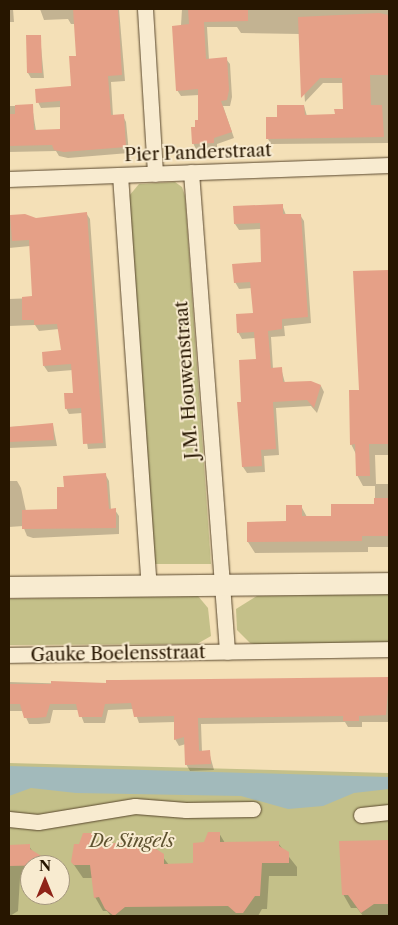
<!DOCTYPE html>
<style>
body{margin:0}
#map{position:relative;width:398px;height:925px;overflow:hidden;background:#f4e0b7;font-family:"Libre Caslon Text",serif}
div>[style]{position:absolute}
[style*='--x']{left:calc(var(--x)*1px);top:calc(var(--y)*1px);width:calc(var(--w)*1px);rotate:calc(var(--a)*1deg)}
.green>*{inset:0;background:#c4c089}
.water>*{inset:0;background:#a2babb}
.shadow>*{inset:0;background:#0003}
.building>*{inset:0;background:#e5a087}
.roads{filter:drop-shadow(0 0 1px #5a482e) drop-shadow(0 0 1px #5a482e)}
.minor>*{height:15px;margin:-7.5px;padding:0 7.5px;transform-origin:7.5px;border-radius:7.5px;background:#f8ebd0}
.secondary>*{height:21px;margin:-10.5px;padding:0 10.5px;transform-origin:10.5px;border-radius:10.5px;background:#f8ebd0}
span{translate:-50% -50%;white-space:nowrap;text-align:center;line-height:1.15;-webkit-text-stroke:4px #f8ebd0;paint-order:stroke}
.street-label{font-size:18px;color:#271600}
.park-label{font-size:18px;color:#5e5230;font-style:italic}
.frame{position:absolute;inset:0;border:10px solid #271600;pointer-events:none}
.north{position:absolute;left:20px;top:855px;width:50px;height:50px;box-sizing:border-box;background:#f8ebd0;border:1px solid #a4967d;border-radius:50%;rotate:0deg;font-size:14px;font-weight:700;line-height:20px;text-align:center;color:#271600}
.north::after{content:'';display:block;margin:auto;width:18px;height:22px;background:#8f2418;clip-path:polygon(50% 0,100% 100%,50% 72%,0 100%)}
</style>
<div id="map">
<div class="green">
<i style="clip-path:polygon(175px 182px,182px 187px,185px 196px,211px 564px,155px 564px,129px 196px,139px 184px)"></i>
<i style="clip-path:polygon(389px 594px,389px 642px,258px 645px,250px 643px,237px 630px,236px 609px,257px 596px)"></i>
<i style="clip-path:polygon(198px 596px,208px 608px,211px 636px,197px 644px,9px 645px,9px 599px)"></i>
<i style="clip-path:polygon(evenodd,9px 763px,389px 773px,389px 916px,9px 916px,9px 763px,30px 865px,60px 865px,60px 895px,30px 895px,30px 865px)"></i>
</div>
<div class="water">
<i style="clip-path:polygon(9px 766px,389px 777px,389px 789px,354px 793px,323px 806px,288px 809px,241px 796px,76px 793px,31px 788px,9px 796px)"></i>
</div>
<div class="shadow">
<i style="clip-path:polygon(9px 9px,13px 9px,14px 22px,9px 22px)"></i>
<i style="clip-path:polygon(40px 9px,119px 9px,125px 81px,111px 82px,113px 116px,123px 116px,126px 122px,129px 153px,68px 158px,59px 156px,56px 151px,9px 152px,9px 106px,32px 106px,36px 131px,62px 131px,61px 107px,41px 108px,38px 102px,73px 87px,78px 57px,75px 24px,71px 24px,68px 19px,44px 20px)"></i>
<i style="clip-path:polygon(182px 9px,389px 9px,389px 143px,271px 144px,268px 139px,279px 118px,304px 106px,307px 116px,336px 115px,344px 110px,343px 83px,323px 83px,305px 102px,300px 34px,241px 33px,237px 27px,207px 27px,209px 60px,226px 59px,230px 64px,232px 97px,230px 106px,223px 106px,234px 138px,217px 144px,217px 149px,196px 149px,193px 143px,199px 121px,199px 95px,181px 96px,177px 90px)"></i>
<i style="clip-path:polygon(40px 36px,44px 78px,31px 78px,28px 73px)"></i>
<i style="clip-path:polygon(282px 205px,286px 215px,300px 215px,304px 221px,311px 323px,284px 326px,285px 336px,271px 337px,273px 369px,281px 368px,285px 383px,321px 386px,324px 392px,317px 413px,311px 406px,276px 408px,279px 455px,264px 456px,265px 472px,247px 473px,243px 467px,243px 403px,257px 361px,255px 338px,242px 339px,238px 332px,254px 314px,252px 288px,239px 289px,235px 282px,262px 263px,261px 229px,239px 230px,235px 224px)"></i>
<i style="clip-path:polygon(86px 213px,90px 219px,106px 448px,88px 449px,82px 413px,69px 414px,66px 408px,75px 394px,73px 370px,48px 372px,44px 366px,63px 352px,59px 329px,39px 331px,35px 325px,9px 326px,9px 299px,34px 298px,30px 246px,9px 248px,9px 216px,25px 215px,36px 219px)"></i>
<i style="clip-path:polygon(389px 271px,389px 455px,375px 455px,376px 484px,389px 484px,389px 547px,368px 547px,368px 552px,255px 553px,248px 542px,287px 522px,301px 506px,307px 517px,332px 517px,375px 506px,375px 486px,363px 486px,357px 475px,356px 454px,351px 444px,360px 391px,355px 272px)"></i>
<i style="clip-path:polygon(53px 425px,57px 446px,9px 448px,9px 427px)"></i>
<i style="clip-path:polygon(105px 474px,109px 481px,111px 510px,115px 510px,119px 516px,119px 534px,33px 538px,27px 536px,23px 526px,9px 527px,9px 481px,17px 481px,21px 488px,26px 511px,58px 510px,65px 489px)"></i>
<i style="clip-path:polygon(389px 678px,389px 722px,362px 722px,362px 727px,348px 727px,345px 722px,201px 724px,202px 752px,209px 752px,214px 770px,190px 771px,186px 764px,186px 744px,179px 746px,175px 739px,175px 722px,139px 723px,134px 709px,108px 710px,105px 723px,84px 723px,79px 710px,53px 710px,50px 723px,39px 724px,29px 724px,23px 711px,9px 711px,9px 682px,107px 685px,117px 681px)"></i>
<i style="clip-path:polygon(219px 833px,225px 843px,278px 843px,297px 867px,297px 876px,269px 876px,267px 909px,262px 909px,258px 916px,111px 916px,107px 911px,103px 911px,95px 897px,95px 878px,83px 878px,72px 862px,80px 845px,94px 834px,100px 845px,153px 844px,169px 865px,194px 864px,205px 844px)"></i>
<i style="clip-path:polygon(389px 841px,389px 916px,363px 916px,357px 908px,351px 908px,343px 894px,340px 842px)"></i>
<i style="clip-path:polygon(9px 846px,29px 846px,33px 852px,30px 878px,20px 878px,18px 911px,10px 916px)"></i>
</div>
<div class="building">
<i style="clip-path:polygon(73px 9px,118px 9px,122px 75px,108px 76px,111px 115px,124px 114px,126px 147px,64px 152px,54px 150px,52px 145px,9px 146px,9px 114px,15px 114px,15px 105px,33px 104px,34px 130px,60px 129px,60px 101px,36px 103px,35px 89px,71px 86px,69px 56px,76px 56px)"></i>
<i style="clip-path:polygon(188px 9px,248px 9px,248px 21px,204px 22px,206px 59px,227px 57px,229px 90px,227px 100px,221px 101px,232px 132px,214px 138px,214px 143px,192px 144px,191px 127px,195px 127px,195px 120px,198px 120px,198px 89px,176px 91px,172px 26px,189px 24px)"></i>
<i style="clip-path:polygon(379px 13px,389px 15px,389px 75px,370px 75px,371px 105px,382px 105px,384px 137px,266px 139px,266px 117px,277px 117px,277px 105px,304px 105px,305px 115px,335px 114px,334px 109px,343px 109px,342px 78px,320px 78px,301px 98px,298px 17px)"></i>
<i style="clip-path:polygon(26px 35px,41px 35px,42px 73px,27px 73px)"></i>
<i style="clip-path:polygon(283px 204px,283px 214px,301px 214px,308px 317px,282px 319px,282px 329px,268px 331px,271px 368px,282px 367px,283px 382px,311px 381px,321px 385px,314px 408px,307px 400px,273px 402px,276px 449px,261px 450px,262px 466px,242px 467px,237px 402px,241px 402px,239px 360px,256px 359px,254px 332px,237px 333px,236px 314px,253px 313px,250px 282px,234px 283px,232px 264px,261px 262px,260px 223px,234px 224px,233px 206px)"></i>
<i style="clip-path:polygon(87px 212px,103px 443px,83px 444px,81px 408px,65px 409px,64px 393px,73px 393px,71px 364px,43px 366px,42px 352px,61px 350px,57px 324px,34px 325px,34px 320px,22px 320px,22px 297px,32px 296px,29px 240px,12px 241px,10px 215px,25px 214px,36px 218px)"></i>
<i style="clip-path:polygon(389px 270px,389px 444px,369px 444px,370px 476px,356px 476px,355px 444px,350px 445px,349px 390px,359px 390px,353px 271px)"></i>
<i style="clip-path:polygon(53px 423px,54px 440px,9px 442px,9px 427px)"></i>
<i style="clip-path:polygon(106px 473px,109px 509px,116px 508px,116px 528px,22px 529px,22px 510px,57px 509px,57px 487px,64px 487px,63px 476px)"></i>
<i style="clip-path:polygon(374px 498px,389px 498px,389px 536px,362px 536px,362px 541px,247px 542px,247px 522px,286px 521px,286px 505px,302px 505px,302px 516px,331px 516px,331px 504px,374px 504px)"></i>
<i style="clip-path:polygon(389px 677px,386px 715px,359px 716px,359px 721px,343px 721px,343px 716px,198px 718px,199px 751px,210px 750px,211px 764px,185px 765px,184px 737px,174px 740px,174px 716px,134px 717px,131px 703px,105px 704px,102px 717px,79px 717px,76px 704px,50px 704px,46px 717px,35px 718px,24px 718px,20px 704px,9px 704px,9px 684px,51px 684px,51px 681px,106px 683px,106px 680px,117px 680px)"></i>
<i style="clip-path:polygon(208px 832px,220px 832px,220px 842px,279px 841px,279px 846px,289px 852px,289px 863px,262px 863px,260px 896px,255px 896px,243px 913px,236px 913px,228px 906px,125px 907px,114px 916px,105px 909px,99px 897px,94px 898px,90px 865px,74px 865px,71px 862px,74px 844px,79px 844px,83px 833px,95px 833px,95px 843px,153px 843px,153px 847px,164px 854px,164px 864px,193px 863px,193px 843px,204px 842px)"></i>
<i style="clip-path:polygon(389px 840px,389px 904px,374px 904px,361px 913px,348px 895px,342px 895px,339px 841px)"></i>
<i style="clip-path:polygon(30px 844px,30px 849px,56px 865px,9px 866px,9px 845px)"></i>
</div>
<div class="roads">
<div class="minor">
<i style="--x:145;--y:9;--w:165;--a:86.5"></i>
<i style="--x:191;--y:172;--w:481;--a:85.7"></i>
<i style="--x:120;--y:175;--w:412;--a:86"></i>
<i style="--x:9;--y:179;--w:380;--a:-2.1"></i>
<i style="--x:9;--y:655;--w:380;--a:-0.9"></i>
<i style="--x:361;--y:815;--w:28;--a:-6"></i>
<i style="--x:9;--y:819;--w:29;--a:6"></i>
<i style="--x:38;--y:822;--w:98;--a:-9.4"></i>
<i style="--x:135;--y:806;--w:51;--a:4.5"></i>
<i style="--x:186;--y:810;--w:67;--a:-0.9"></i>
</div>
<div class="secondary">
<i style="--x:9;--y:587;--w:380;--a:-0.6"></i>
</div>
</div>
<div class="street-label">
<span style="left:198px;top:153px;rotate:-2deg">Pier Panderstraat</span>
<span style="left:187px;top:380px;rotate:-94deg">J.M. Houwenstraat</span>
<span style="left:118px;top:654px;rotate:-1deg">Gauke Boelensstraat</span>
</div>
<div class="park-label">
<span style="left:132px;top:841px">De Singels</span>
</div>
<div class="frame"></div>
<div class="north">N</div>
</div>
